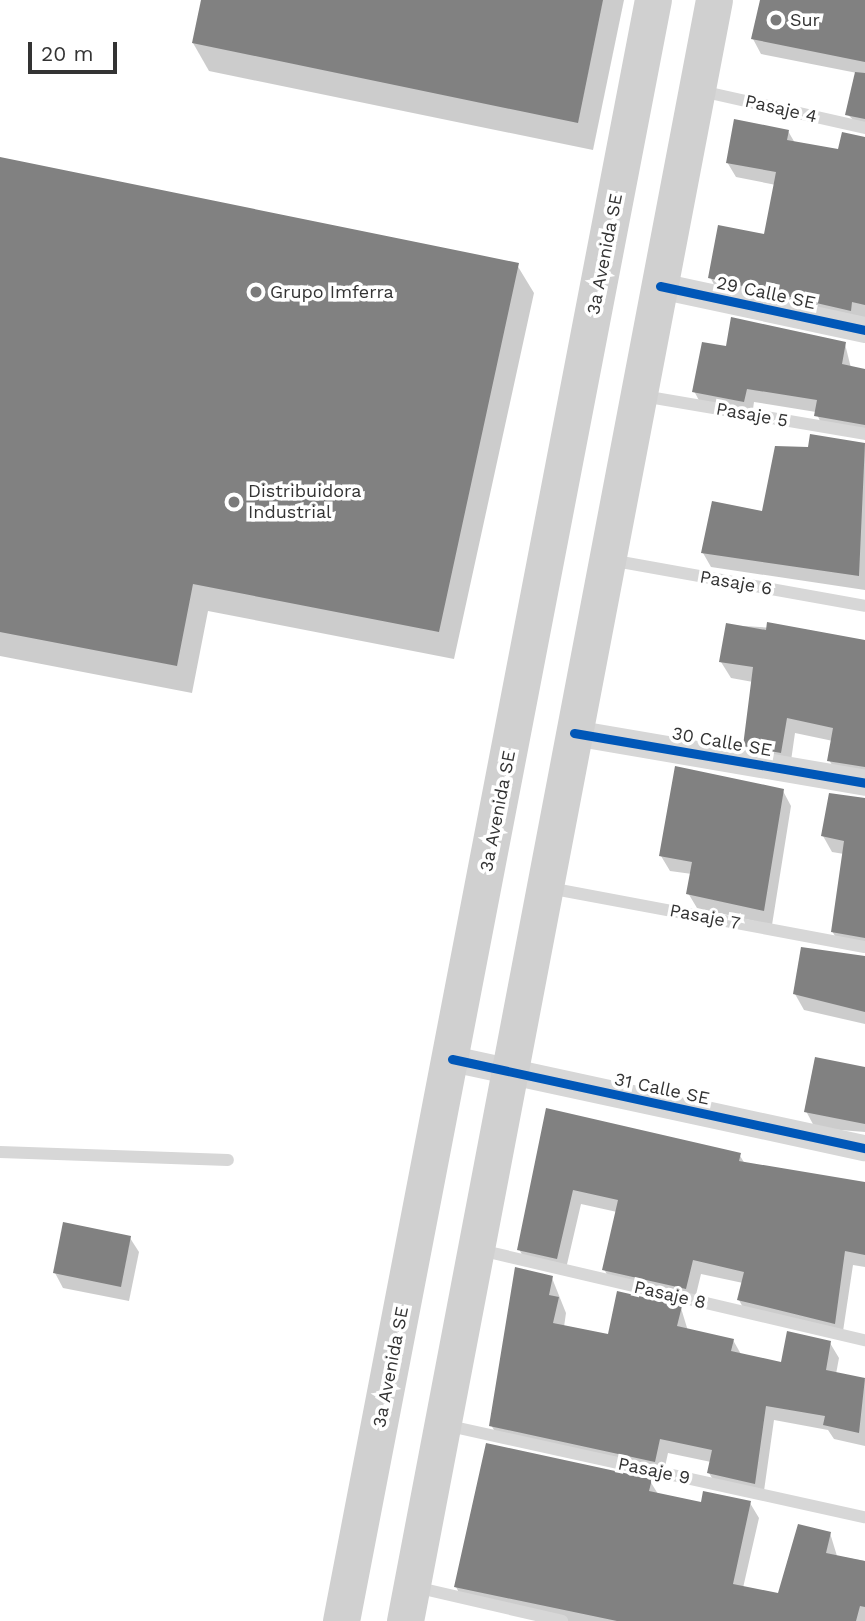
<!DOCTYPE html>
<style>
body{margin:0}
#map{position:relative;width:865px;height:1621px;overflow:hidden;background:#fff;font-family:"Work Sans",sans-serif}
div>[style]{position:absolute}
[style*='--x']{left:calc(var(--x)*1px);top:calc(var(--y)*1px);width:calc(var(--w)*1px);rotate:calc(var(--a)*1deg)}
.shadow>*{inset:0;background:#0003}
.building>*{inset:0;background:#818181}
.lane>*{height:12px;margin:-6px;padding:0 6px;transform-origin:6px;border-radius:6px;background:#d7d7d7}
.street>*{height:26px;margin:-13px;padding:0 13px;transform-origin:13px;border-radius:13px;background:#d7d7d7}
.secondary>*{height:37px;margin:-18.5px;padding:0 18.5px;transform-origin:18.5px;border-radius:18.5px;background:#d0d0d0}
.cycleway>*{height:9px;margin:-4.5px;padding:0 4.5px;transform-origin:4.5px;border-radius:4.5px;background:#0057b8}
.dots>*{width:19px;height:19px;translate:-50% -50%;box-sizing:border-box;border:4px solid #fff;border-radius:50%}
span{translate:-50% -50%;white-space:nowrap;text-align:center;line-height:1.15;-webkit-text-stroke:7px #fff;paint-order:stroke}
.poi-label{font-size:18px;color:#333}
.left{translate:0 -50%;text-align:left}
.street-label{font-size:18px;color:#333}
.scale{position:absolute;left:28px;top:42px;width:89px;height:32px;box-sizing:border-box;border:4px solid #333;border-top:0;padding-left:9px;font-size:21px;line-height:24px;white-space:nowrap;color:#333;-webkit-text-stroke:5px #fff;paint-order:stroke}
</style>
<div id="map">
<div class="shadow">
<i style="clip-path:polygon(202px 0,624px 0,593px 150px,209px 71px,193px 43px)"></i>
<i style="clip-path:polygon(762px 0,865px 4px,865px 131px,847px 114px,857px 73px,761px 54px,753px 39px)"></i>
<i style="clip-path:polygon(788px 131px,795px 143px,839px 151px,865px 138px,865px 321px,718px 292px,710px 277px,766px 236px,776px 185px,736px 177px,727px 162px)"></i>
<i style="clip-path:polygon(0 159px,517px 265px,534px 293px,454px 659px,208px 611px,192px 693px,0 656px)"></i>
<i style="clip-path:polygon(845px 344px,851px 368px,865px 371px,865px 438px,824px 430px,816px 412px,754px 402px,752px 416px,702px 406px,694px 391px,727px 349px)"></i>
<i style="clip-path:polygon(812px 436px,865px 444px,865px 590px,711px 567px,703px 553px,763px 513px,809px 449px)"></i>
<i style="clip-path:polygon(728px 625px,808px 630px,865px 642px,865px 781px,839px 776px,829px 760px,833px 741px,795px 733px,790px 768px,755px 762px,745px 746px,753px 682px,731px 678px,721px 662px)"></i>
<i style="clip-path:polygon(783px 791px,791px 806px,772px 925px,697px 908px,688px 893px,692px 874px,670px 871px,661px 856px)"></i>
<i style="clip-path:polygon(865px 799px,865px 952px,842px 948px,832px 931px,844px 854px,832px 852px,823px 836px)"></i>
<i style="clip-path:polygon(865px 957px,865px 1024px,804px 1010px,795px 994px)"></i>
<i style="clip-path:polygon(865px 1068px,865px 1132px,815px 1128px,806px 1111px)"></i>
<i style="clip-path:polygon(547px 1110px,739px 1154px,745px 1164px,865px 1185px,865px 1267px,853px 1265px,842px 1338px,747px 1315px,739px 1300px,743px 1283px,701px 1274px,694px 1303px,612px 1284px,604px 1269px,617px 1212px,581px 1204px,565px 1273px,527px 1264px,519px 1249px)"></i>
<i style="clip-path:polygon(130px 1238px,139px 1252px,129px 1301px,63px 1288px,55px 1273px)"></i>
<i style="clip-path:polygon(552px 1278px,566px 1313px,564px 1327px,609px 1336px,681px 1308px,688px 1331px,733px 1340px,742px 1356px,783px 1365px,830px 1343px,839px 1358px,836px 1374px,865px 1380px,865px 1446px,834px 1439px,828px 1430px,774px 1420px,763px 1498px,718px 1488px,709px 1473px,711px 1462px,668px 1453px,663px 1476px,500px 1440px,491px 1425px)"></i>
<i style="clip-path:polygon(650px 1481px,658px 1494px,702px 1504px,750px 1503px,759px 1518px,743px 1588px,779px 1595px,830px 1533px,837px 1556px,865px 1561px,865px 1621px,548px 1621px,464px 1602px,456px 1587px)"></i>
</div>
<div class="building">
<i style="clip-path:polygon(201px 0,603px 0,578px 123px,192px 43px)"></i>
<i style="clip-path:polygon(760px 0,865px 0,865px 62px,751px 39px)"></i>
<i style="clip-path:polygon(855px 72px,865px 73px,865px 119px,845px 115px)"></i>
<i style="clip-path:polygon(734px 119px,789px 130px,787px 140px,838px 149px,842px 132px,865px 137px,865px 305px,852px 302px,851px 311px,708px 278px,718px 225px,764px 234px,776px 172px,726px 163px)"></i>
<i style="clip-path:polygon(0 157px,519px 263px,439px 632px,193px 584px,177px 666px,0 632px)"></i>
<i style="clip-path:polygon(731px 317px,846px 342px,842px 364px,865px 369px,865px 425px,814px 416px,817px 400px,747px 389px,744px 402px,692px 392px,702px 342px,726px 346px)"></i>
<i style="clip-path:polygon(810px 434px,865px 443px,859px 576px,701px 553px,712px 501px,762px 511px,775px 446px,808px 447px)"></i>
<i style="clip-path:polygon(767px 622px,865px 640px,865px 767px,827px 761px,833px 728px,787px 718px,781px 753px,743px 746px,753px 667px,719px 662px,726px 623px,766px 630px)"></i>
<i style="clip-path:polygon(675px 766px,784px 789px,764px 911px,686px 894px,692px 862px,659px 856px)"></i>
<i style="clip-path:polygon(829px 793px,865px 798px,865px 938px,831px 932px,844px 841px,821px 836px)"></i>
<i style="clip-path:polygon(801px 947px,865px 956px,865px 1012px,793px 994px)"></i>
<i style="clip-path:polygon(815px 1057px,865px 1067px,865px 1124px,804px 1112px)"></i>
<i style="clip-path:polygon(546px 1108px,741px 1153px,739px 1161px,865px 1182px,865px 1255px,845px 1251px,835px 1324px,737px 1300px,744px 1272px,693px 1260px,686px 1289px,602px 1270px,618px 1200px,573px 1190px,557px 1259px,517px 1250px)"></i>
<i style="clip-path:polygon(63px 1222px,131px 1236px,121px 1287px,53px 1273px)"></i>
<i style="clip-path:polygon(515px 1267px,553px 1276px,549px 1295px,559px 1297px,553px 1323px,608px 1334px,617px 1291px,682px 1306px,677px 1326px,734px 1339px,731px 1351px,781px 1362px,787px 1331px,831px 1341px,826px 1370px,865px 1378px,859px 1433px,823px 1425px,825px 1416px,766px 1406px,755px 1484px,707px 1473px,712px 1450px,660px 1439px,655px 1462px,489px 1426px)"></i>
<i style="clip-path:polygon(486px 1443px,652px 1479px,649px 1491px,701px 1502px,703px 1491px,751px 1501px,733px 1584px,778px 1593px,798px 1524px,831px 1532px,826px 1553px,865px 1561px,865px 1607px,860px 1606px,856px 1621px,617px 1621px,454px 1587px)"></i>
</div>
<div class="lane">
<i style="--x:701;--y:91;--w:168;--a:12.7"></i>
<i style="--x:643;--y:396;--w:225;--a:9.7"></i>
<i style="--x:610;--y:560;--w:259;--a:10.2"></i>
<i style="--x:549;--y:888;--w:321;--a:10.6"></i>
<i style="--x:0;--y:1152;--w:228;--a:2"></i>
<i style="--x:480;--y:1250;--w:395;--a:13.2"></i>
<i style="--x:445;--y:1425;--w:430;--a:12.4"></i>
<i style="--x:415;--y:1587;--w:151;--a:13"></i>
</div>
<div class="street">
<i style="--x:660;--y:286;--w:210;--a:12.1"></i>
<i style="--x:574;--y:733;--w:295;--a:9.7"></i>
<i style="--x:452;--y:1059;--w:422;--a:12.2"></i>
</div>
<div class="secondary">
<i style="--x:341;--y:1621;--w:1651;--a:-79.11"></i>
<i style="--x:405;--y:1621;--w:1650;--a:-79.21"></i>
</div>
<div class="cycleway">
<i style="--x:660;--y:286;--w:210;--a:12.1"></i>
<i style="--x:574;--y:733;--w:295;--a:9.7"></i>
<i style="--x:452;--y:1059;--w:422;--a:12.2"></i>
</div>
<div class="dots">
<i style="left:776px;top:20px;background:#7a7a7a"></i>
<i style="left:256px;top:292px;background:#7a7a7a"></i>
<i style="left:234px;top:502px;background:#7a7a7a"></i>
</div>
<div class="poi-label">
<span class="left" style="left:790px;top:20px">Sur</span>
<span class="left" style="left:270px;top:292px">Grupo Imferra</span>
<span class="left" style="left:248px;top:502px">Distribuidora<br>Industrial</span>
</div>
<div class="street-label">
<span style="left:781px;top:109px;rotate:13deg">Pasaje 4</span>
<span style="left:605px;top:254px;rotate:-79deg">3a Avenida SE</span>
<span style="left:766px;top:293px;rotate:12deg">29 Calle SE</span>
<span style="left:752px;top:415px;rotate:10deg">Pasaje 5</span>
<span style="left:736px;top:583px;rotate:10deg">Pasaje 6</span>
<span style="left:722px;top:742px;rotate:10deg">30 Calle SE</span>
<span style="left:498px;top:811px;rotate:-79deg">3a Avenida SE</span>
<span style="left:705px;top:917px;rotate:11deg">Pasaje 7</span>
<span style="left:662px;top:1089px;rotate:12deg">31 Calle SE</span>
<span style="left:670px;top:1295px;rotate:13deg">Pasaje 8</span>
<span style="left:391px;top:1367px;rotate:-79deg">3a Avenida SE</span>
<span style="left:654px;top:1471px;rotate:12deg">Pasaje 9</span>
</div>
<div class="scale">20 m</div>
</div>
